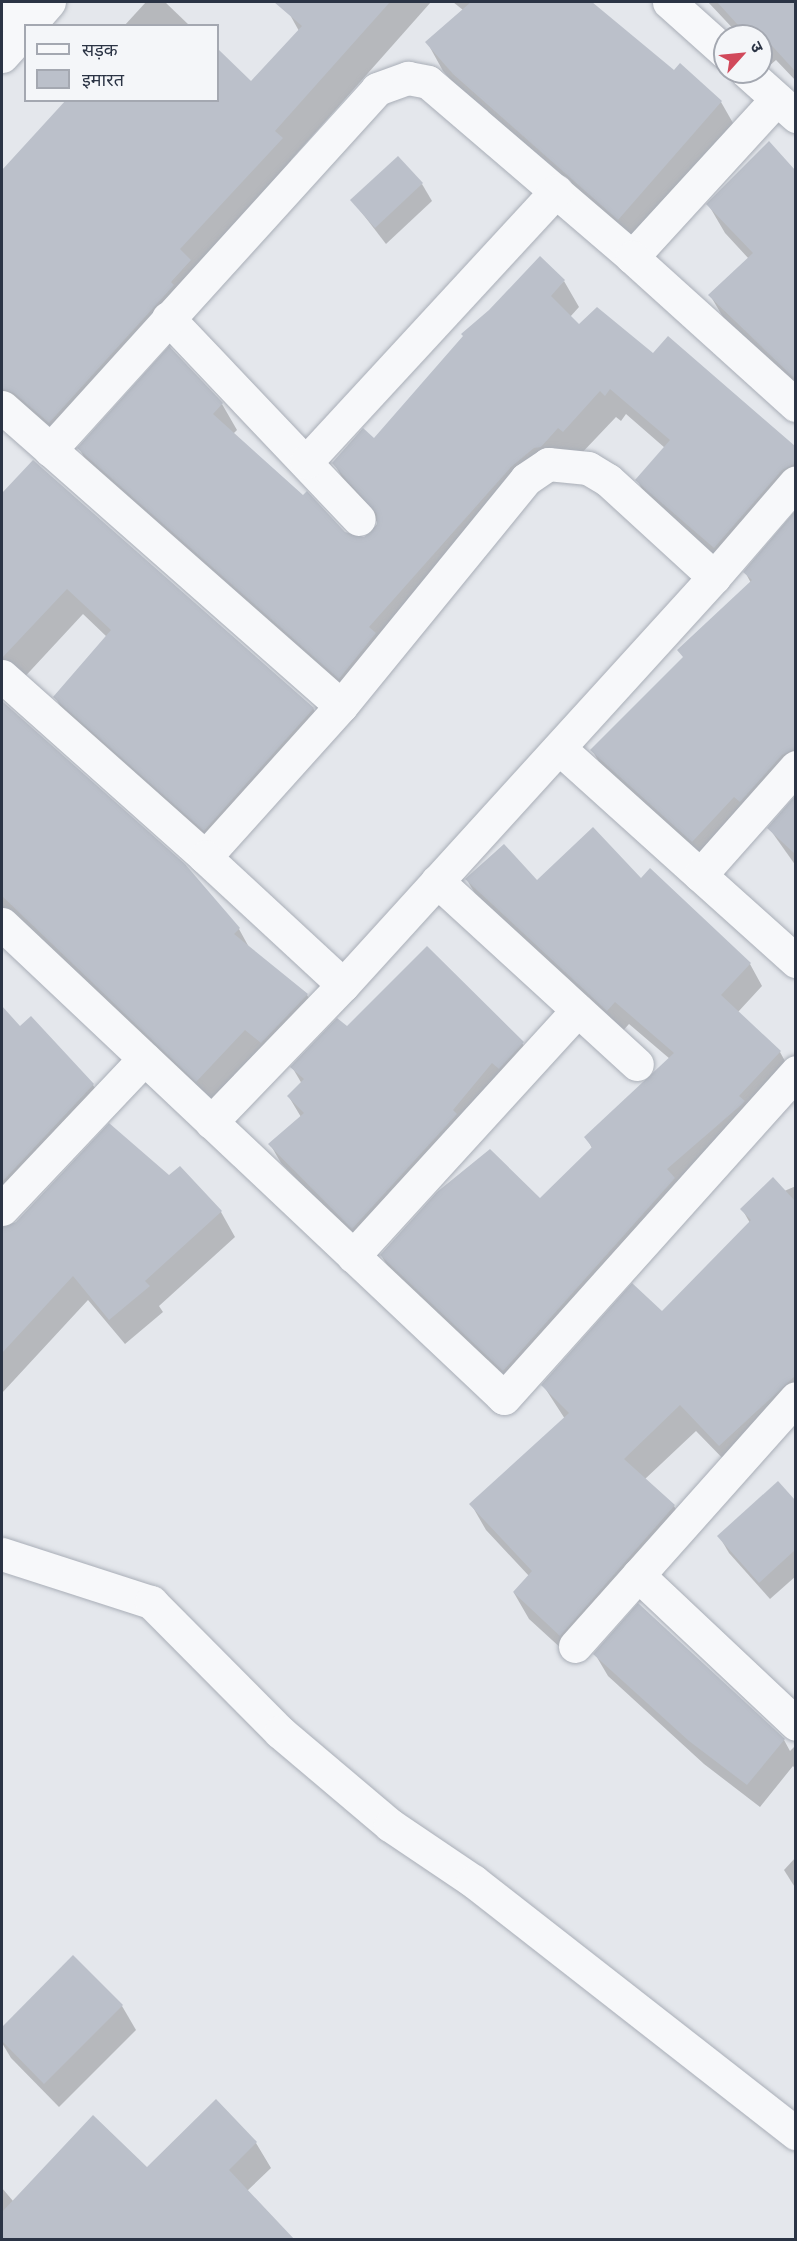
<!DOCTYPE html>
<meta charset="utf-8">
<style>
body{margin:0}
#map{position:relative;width:797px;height:2241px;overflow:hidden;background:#e4e7ec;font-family:"Noto Sans","Noto Sans Devanagari",sans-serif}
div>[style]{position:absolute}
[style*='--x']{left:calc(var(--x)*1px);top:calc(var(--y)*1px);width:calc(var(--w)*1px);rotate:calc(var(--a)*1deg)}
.shadow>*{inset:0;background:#0003}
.building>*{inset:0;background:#bbc0ca}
.roads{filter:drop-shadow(0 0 2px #a9aeb7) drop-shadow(0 0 2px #a9aeb7)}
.minor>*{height:33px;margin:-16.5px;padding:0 16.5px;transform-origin:16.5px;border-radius:16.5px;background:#f7f8fa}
.tertiary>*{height:33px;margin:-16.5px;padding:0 16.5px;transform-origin:16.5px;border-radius:16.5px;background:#f7f8fa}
span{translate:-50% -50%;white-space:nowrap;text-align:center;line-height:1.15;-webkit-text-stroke:4.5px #f4f6f9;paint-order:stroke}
.frame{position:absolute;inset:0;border:3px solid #2b3445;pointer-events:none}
.legend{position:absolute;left:24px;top:24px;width:195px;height:78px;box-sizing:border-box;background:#f4f6f9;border:2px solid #a4a8b1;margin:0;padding:8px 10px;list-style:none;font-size:18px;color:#2b3445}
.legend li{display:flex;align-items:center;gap:12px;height:30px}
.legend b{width:30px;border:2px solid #a4a8b1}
.north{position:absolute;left:713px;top:24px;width:60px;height:60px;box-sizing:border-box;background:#f4f6f9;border:2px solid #a4a8b1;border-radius:50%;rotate:63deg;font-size:16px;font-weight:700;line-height:24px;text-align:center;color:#2b3445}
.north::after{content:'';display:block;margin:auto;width:21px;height:27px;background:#d1495b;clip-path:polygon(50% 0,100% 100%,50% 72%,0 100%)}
</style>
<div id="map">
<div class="shadow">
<i style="clip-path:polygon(146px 2px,165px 2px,190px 26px,124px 26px)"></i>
<i style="clip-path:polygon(299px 2px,431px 2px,291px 160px,293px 173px,66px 451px,2px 407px,2px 172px,68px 100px,218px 100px,218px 51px,251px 83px,299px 31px,289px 13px)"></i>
<i style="clip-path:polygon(453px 2px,590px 2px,674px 72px,721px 102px,737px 130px,634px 247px,469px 101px,443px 71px,427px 42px,463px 10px)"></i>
<i style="clip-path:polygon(708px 2px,796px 2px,796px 81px,776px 60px,768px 67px,761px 59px,761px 36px,740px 36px)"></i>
<i style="clip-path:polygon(769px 143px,796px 172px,796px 390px,727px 324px,710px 295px,749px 259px,725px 233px,708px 204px)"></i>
<i style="clip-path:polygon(422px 184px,432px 201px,386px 244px,352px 200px)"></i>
<i style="clip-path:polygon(564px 281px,579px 307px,570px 317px,579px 326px,711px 375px,796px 464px,796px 497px,730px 573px,652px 506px,637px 480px,665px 448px,626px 414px,621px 421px,616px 417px,578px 457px,549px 474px,354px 704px,94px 475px,79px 448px,222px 404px,237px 430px,233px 434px,345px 533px,364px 539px,378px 523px,349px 490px,334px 463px,374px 440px)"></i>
<i style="clip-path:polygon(33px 462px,313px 708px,328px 734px,219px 855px,70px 723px,55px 697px,107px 637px,83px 614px,19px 683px,2px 693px,2px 495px)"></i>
<i style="clip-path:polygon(796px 514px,796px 787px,709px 871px,609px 779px,592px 750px,684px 658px,751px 583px,745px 572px)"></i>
<i style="clip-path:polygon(2px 702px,239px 929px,250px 949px,307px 995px,322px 1021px,212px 1107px,2px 907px)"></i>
<i style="clip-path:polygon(796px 798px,796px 866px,769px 828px)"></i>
<i style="clip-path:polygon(467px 880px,641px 880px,750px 964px,762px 986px,738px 1012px,780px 1052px,792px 1074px,516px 1393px,394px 1277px,381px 1255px,540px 1200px,592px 1148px,586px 1137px,670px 1059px,629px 1024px,621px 1033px,480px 902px)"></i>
<i style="clip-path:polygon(2px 1008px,20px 1028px,30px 1018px,93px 1085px,108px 1110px,2px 1225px)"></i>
<i style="clip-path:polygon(347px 1029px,522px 1043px,534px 1062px,364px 1248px,281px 1163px,270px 1144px,301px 1117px,289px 1097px,302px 1084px,292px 1067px)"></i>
<i style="clip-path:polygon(169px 1177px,221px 1212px,235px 1237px,159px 1306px,163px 1312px,125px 1344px,88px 1300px,2px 1393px,2px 1227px)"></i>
<i style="clip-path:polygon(796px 1186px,796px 1416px,735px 1471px,696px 1431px,644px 1480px,674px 1506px,689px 1532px,575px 1661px,529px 1619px,514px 1593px,529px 1576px,486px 1530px,471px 1504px,565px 1419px,543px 1385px,662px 1313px,750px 1223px,742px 1209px)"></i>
<i style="clip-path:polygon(778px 1483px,796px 1502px,796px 1576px,770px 1599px,729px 1553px,719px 1536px)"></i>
<i style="clip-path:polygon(595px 1654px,784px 1740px,790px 1751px,796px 1745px,796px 1770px,793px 1766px,760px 1807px,704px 1764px,608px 1676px)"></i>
<i style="clip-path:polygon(796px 1857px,796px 1889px,784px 1870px)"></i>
<i style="clip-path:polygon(73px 1957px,122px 2006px,136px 2030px,59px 2107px,11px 2058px,2px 2043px,2px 2029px)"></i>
<i style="clip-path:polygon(216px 2101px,256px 2143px,271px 2168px,247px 2191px,292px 2240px,2px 2240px,2px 2188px,13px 2201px,147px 2169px)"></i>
</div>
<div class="building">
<i style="clip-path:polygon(274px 2px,390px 2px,275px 131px,283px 138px,180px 249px,191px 260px,171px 282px,174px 285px,49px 423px,14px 393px,2px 389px,2px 170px,66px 100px,218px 100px,218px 49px,251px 81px,302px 26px)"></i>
<i style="clip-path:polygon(471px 2px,592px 2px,674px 70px,680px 63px,722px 101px,618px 220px,453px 74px,425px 42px)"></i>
<i style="clip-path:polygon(717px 2px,795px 2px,795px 71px,763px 36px,748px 36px)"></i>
<i style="clip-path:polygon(769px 141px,795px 170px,795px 379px,708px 295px,753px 253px,706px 204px)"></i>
<i style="clip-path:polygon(398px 156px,423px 183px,375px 228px,350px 200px)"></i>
<i style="clip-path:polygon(540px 256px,565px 280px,551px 296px,579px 324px,597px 307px,653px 353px,668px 336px,795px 446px,795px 464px,782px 470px,714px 548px,635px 480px,670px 440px,610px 389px,605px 396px,600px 391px,563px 432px,558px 428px,541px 447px,534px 448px,511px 467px,369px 627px,376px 633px,339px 679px,77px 448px,169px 346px,223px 403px,213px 414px,303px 495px,307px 491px,345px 532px,364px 537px,377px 525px,377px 514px,332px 463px,363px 428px,374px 438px,463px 336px,461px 334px,489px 310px)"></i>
<i style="clip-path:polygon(33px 460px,314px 708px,204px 831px,53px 697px,111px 630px,67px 589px,2px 658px,2px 493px)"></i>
<i style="clip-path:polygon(795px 511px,795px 749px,782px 755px,740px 802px,734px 797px,692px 842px,590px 750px,683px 657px,677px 650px,752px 580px,743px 572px)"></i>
<i style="clip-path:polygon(2px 701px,185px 864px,240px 928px,234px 934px,308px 994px,261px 1043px,245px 1030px,196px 1082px,2px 896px)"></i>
<i style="clip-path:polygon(795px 796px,795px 854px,767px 828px)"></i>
<i style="clip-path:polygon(593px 827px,641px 878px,650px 868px,751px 963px,721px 995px,781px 1051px,739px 1096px,745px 1101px,741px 1105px,667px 1169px,675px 1178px,503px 1371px,380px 1255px,437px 1192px,490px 1149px,540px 1198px,592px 1147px,584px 1137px,674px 1053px,615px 1002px,607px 1011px,465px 879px,504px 844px,537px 880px)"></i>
<i style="clip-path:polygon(427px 946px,524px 1042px,499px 1069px,492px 1063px,453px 1110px,457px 1114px,352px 1229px,268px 1144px,304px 1113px,287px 1096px,304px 1079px,290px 1067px,337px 1018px,347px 1026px)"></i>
<i style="clip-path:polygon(2px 1006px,20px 1026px,31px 1016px,94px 1084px,2px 1182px)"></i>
<i style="clip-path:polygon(109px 1123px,169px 1175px,180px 1166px,222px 1211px,145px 1281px,150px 1286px,109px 1320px,73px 1276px,2px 1353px,2px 1227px,16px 1222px)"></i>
<i style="clip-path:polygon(773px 1177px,795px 1201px,795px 1376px,719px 1446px,680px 1405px,624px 1459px,675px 1505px,560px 1636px,513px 1592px,532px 1571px,469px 1504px,569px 1413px,541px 1385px,632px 1283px,662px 1311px,751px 1220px,740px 1209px)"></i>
<i style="clip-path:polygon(778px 1481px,795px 1500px,795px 1550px,759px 1583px,717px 1536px)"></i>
<i style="clip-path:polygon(638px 1603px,785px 1739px,747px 1785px,689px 1741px,593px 1654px)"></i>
<i style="clip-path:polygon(73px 1955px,123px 2005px,44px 2084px,2px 2041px,2px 2027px)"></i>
<i style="clip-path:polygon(216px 2099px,257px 2142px,229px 2170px,295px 2240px,2px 2240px,2px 2212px,93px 2115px,147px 2167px)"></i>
</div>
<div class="roads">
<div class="minor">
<i style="--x:669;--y:2;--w:75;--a:41.8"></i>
<i style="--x:747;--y:72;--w:66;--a:41.9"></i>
<i style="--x:632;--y:257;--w:214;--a:-47.5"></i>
<i style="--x:168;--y:318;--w:277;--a:46.5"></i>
<i style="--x:2;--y:407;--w:452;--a:41.4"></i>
<i style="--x:341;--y:706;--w:293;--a:-50.8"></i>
<i style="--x:526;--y:479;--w:27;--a:-34"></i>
<i style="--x:548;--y:464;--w:40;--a:5.7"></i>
<i style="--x:588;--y:468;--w:23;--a:31"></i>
<i style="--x:608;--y:480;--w:144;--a:42.5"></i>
<i style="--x:714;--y:577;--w:125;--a:-49.2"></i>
<i style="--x:50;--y:450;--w:487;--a:-47.8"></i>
<i style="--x:377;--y:89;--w:33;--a:-20"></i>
<i style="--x:408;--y:78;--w:20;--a:11"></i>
<i style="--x:428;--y:82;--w:269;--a:40.6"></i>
<i style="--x:632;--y:257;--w:221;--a:42.1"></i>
<i style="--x:306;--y:462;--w:369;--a:-47.3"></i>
<i style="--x:2;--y:676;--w:272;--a:41.7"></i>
<i style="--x:341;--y:706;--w:203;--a:132"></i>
<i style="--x:205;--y:857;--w:188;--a:42.8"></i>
<i style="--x:343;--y:985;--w:551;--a:-47.72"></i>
<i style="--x:559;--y:748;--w:190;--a:42"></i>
<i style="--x:796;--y:767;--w:144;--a:131.6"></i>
<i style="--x:700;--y:875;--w:129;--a:41.9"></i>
<i style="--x:437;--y:881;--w:271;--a:42.5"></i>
<i style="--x:2;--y:924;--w:690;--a:43.36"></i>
<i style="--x:504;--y:1398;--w:438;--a:-48.1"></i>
<i style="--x:211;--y:1122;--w:190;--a:-46.1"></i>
<i style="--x:2;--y:1209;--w:207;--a:-46.6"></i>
<i style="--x:353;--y:1256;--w:333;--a:-47.6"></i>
<i style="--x:2;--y:1554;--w:157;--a:17.9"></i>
<i style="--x:151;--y:1602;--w:183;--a:45.2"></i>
<i style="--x:280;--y:1732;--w:144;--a:40.2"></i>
<i style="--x:390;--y:1825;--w:100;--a:34"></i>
<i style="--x:473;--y:1881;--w:410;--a:38"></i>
<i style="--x:638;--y:1575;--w:217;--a:43.3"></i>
<i style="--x:575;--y:1646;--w:332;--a:-48.3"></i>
</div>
<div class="tertiary">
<i style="--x:2;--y:14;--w:16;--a:-50"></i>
<i style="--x:28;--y:26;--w:32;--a:-49"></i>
<i style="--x:2;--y:56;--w:36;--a:-48"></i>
</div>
</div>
<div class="frame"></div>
<ul class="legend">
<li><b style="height:8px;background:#f7f8fa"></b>सड़क</li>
<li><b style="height:16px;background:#bbc0ca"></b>इमारत</li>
</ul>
<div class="north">उ</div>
</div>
